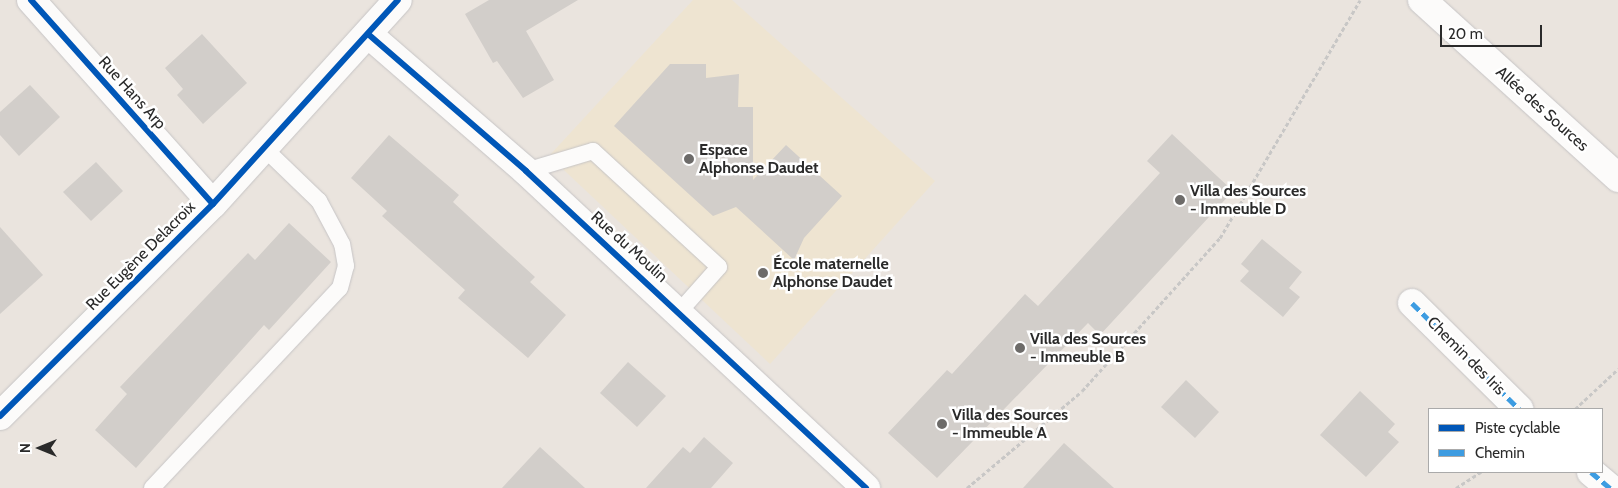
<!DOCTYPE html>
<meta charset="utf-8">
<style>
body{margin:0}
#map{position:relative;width:1618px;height:488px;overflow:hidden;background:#eae4de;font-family:Cabin,sans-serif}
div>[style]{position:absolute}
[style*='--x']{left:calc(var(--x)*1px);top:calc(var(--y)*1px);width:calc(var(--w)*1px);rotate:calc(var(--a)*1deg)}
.education>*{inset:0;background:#eee4d1}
.building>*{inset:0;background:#d2ceca}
.path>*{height:3px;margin-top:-1.5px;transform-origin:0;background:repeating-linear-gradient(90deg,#c8c7c6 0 4px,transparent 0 6.5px)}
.roads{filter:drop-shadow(0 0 1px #c6c4c5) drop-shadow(0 0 1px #c6c4c5)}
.lane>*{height:16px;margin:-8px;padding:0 8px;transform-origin:8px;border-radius:8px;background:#fcfbfa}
.street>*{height:28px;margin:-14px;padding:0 14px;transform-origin:14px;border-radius:14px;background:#fcfbfa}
.quiet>*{height:5px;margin-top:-2.5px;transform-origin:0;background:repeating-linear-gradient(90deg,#3d9ce1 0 10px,transparent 0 15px)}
.cycleway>*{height:6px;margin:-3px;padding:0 3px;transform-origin:3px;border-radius:3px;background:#0057b8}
.dots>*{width:14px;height:14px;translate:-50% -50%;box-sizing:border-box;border:2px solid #fff;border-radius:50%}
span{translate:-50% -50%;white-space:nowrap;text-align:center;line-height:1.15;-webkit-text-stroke:5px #fff;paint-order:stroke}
.street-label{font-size:16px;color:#2a2a2a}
.poi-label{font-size:16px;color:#2a2a2a;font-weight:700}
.left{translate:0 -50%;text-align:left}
.legend{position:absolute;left:1428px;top:408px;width:175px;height:65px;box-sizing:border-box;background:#fff;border:1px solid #aaa;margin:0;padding:6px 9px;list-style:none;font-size:15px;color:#2a2a2a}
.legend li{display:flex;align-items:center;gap:10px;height:25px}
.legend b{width:25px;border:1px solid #aaa}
.north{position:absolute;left:15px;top:423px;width:50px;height:50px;-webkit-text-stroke:4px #fff;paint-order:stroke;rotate:270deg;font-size:14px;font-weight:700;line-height:20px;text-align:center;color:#2a2a2a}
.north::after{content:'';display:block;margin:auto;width:18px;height:22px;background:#2a2a2a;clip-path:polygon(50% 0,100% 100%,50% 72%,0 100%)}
.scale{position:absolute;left:1440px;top:25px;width:102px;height:22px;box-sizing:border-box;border:2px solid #2a2a2a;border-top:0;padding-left:6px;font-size:15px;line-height:18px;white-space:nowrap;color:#2a2a2a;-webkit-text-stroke:4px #fff;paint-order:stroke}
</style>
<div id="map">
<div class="education">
<i style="clip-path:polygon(693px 0,732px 0,935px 181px,770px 364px,549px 156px)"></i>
</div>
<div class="building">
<i style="clip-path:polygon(489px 0,578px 0,526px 31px,554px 80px,523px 98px,497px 61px,493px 63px,465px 14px)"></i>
<i style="clip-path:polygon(202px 34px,247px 83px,203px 124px,177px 95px,183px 89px,165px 68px)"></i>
<i style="clip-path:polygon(670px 64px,706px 64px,706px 78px,739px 74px,738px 107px,753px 107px,753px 180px,786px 145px,842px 196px,804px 238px,794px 260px,736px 207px,713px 216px,614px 126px)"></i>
<i style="clip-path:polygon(30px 85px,60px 117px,19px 156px,0 135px,0 112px)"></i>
<i style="clip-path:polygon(1172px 134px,1233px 191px,1100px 335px,1088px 323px,937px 478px,888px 433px,947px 370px,952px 374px,1025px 294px,1038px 306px,1160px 173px,1147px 161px)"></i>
<i style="clip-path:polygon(389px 135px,459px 195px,453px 202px,535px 277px,530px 282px,566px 315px,528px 358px,458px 298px,465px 290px,382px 216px,387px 211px,351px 178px)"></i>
<i style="clip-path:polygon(96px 162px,123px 191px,91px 221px,63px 192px)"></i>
<i style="clip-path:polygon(289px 223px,331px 262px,269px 330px,264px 325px,136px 468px,95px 430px,127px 394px,120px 387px,248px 253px,255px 260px)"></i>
<i style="clip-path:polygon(0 227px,43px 275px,0 314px)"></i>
<i style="clip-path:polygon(1262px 239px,1302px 272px,1289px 288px,1300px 297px,1283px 317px,1240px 281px,1249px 271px,1241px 264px)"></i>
<i style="clip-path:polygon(628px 362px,666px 396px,637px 427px,600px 393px)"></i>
<i style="clip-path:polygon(1186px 380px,1219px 412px,1195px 438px,1161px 407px)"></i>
<i style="clip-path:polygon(1360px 391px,1395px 424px,1388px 432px,1399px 442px,1366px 477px,1320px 435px)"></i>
<i style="clip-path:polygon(704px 437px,733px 463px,711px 488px,646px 488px,683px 447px,690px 453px)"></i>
<i style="clip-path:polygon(1064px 443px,1114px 488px,1023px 488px)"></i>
<i style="clip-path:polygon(540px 447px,585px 488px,502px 488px)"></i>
</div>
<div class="path">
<i style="--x:1575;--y:409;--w:59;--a:-42.9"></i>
<i style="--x:967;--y:488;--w:150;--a:-40.1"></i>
<i style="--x:1082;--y:391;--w:206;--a:-48"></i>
<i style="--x:1220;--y:238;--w:276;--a:-59.5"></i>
<i style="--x:1456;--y:488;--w:30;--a:-33"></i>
</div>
<div class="roads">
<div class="lane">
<i style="--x:526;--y:171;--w:70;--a:-16.6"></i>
<i style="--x:593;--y:151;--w:171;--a:42.6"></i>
<i style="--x:719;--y:267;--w:60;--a:131.6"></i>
<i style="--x:152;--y:488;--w:274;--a:-46.8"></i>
<i style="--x:340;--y:288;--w:23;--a:-75"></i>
<i style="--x:346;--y:266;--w:22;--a:-100"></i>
<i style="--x:342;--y:244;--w:49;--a:-118.1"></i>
<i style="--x:319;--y:201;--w:76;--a:-136.1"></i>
</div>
<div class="street">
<i style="--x:31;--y:0;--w:273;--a:48.3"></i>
<i style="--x:1422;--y:0;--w:265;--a:42.2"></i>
<i style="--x:368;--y:34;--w:209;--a:40.9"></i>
<i style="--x:526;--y:171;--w:465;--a:43"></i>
<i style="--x:1412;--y:303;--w:151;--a:44.7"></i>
<i style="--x:0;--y:416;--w:301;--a:-44.9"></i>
<i style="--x:213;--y:204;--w:275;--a:-47.8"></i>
<i style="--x:1591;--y:472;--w:25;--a:40"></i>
</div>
</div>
<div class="quiet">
<i style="--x:1412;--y:303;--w:151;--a:44.7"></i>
<i style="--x:1591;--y:472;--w:25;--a:40"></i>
</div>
<div class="cycleway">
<i style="--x:31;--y:0;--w:273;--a:48.3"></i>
<i style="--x:368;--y:34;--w:209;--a:40.9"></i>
<i style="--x:526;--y:171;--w:465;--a:43"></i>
<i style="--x:0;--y:416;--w:301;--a:-44.9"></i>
<i style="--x:213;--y:204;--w:275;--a:-47.8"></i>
</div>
<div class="dots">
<i style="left:689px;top:159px;background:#6d6b69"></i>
<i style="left:1180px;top:200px;background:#6d6b69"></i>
<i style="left:763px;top:273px;background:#6d6b69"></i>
<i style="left:1020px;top:348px;background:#6d6b69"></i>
<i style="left:942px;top:424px;background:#6d6b69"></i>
</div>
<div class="street-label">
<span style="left:132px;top:93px;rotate:48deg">Rue Hans Arp</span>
<span style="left:1542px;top:109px;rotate:42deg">Allée des Sources</span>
<span style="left:629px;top:247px;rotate:42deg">Rue du Moulin</span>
<span style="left:141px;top:256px;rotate:-45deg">Rue Eugène Delacroix</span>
<span style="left:1466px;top:356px;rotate:45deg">Chemin des Iris</span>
</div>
<div class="poi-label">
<span class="left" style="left:699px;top:159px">Espace<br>Alphonse Daudet</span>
<span class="left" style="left:1190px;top:200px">Villa des Sources<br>- Immeuble D</span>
<span class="left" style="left:773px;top:273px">École maternelle<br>Alphonse Daudet</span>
<span class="left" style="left:1030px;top:348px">Villa des Sources<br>- Immeuble B</span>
<span class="left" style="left:952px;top:424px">Villa des Sources<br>- Immeuble A</span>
</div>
<ul class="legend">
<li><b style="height:6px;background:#0057b8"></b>Piste cyclable</li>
<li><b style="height:6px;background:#3d9ce1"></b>Chemin</li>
</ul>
<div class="north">N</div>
<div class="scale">20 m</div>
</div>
